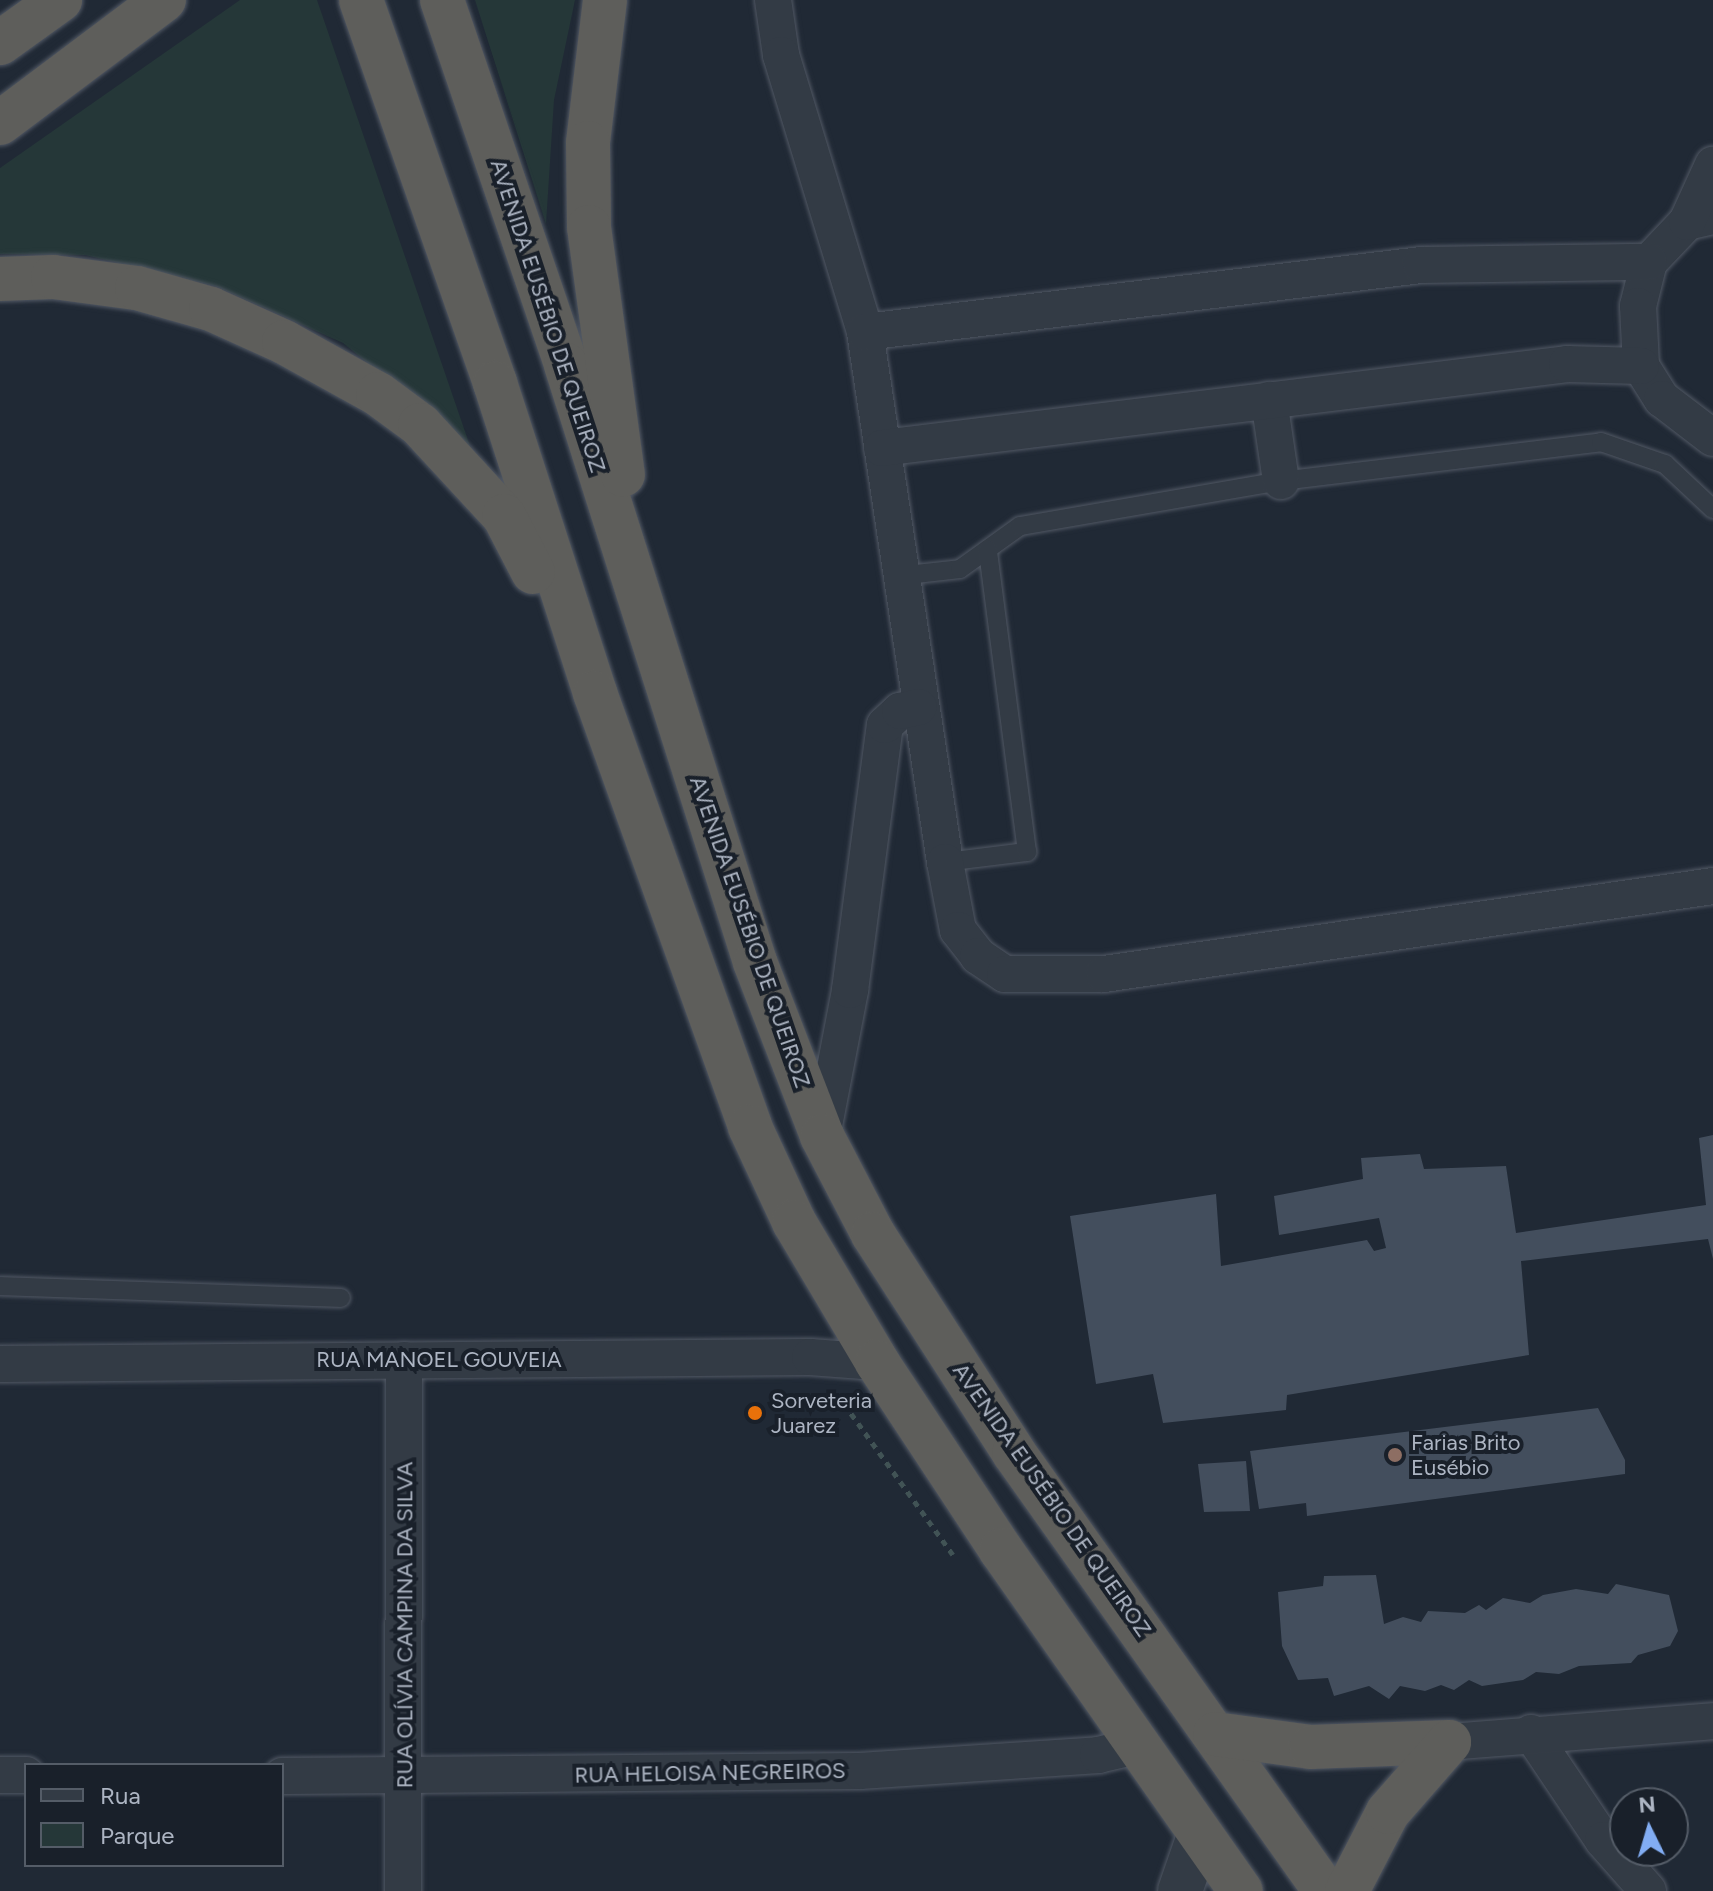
<!DOCTYPE html>
<meta charset="utf-8">
<style>
body{margin:0}
#map{position:relative;width:1713px;height:1891px;overflow:hidden;background:#202935;font-family:Figtree,sans-serif}
div>[style]{position:absolute}
[style*='--x']{left:calc(var(--x)*1px);top:calc(var(--y)*1px);width:calc(var(--w)*1px);rotate:calc(var(--a)*1deg)}
.green>*{inset:0;background:#253738}
.building>*{inset:0;background:#434e5d}
.path>*{height:5px;margin-top:-2.5px;transform-origin:0;background:repeating-linear-gradient(90deg,#415355 0 6px,transparent 0 12px)}
.roads{filter:drop-shadow(0 0 2px #515864) drop-shadow(0 0 2px #515864)}
.service>*{height:18px;margin:-9px;padding:0 9px;transform-origin:9px;border-radius:9px;background:#333b45}
.minor>*{height:36px;margin:-18px;padding:0 18px;transform-origin:18px;border-radius:18px;background:#333b45}
.tertiary>*{height:44px;margin:-22px;padding:0 22px;transform-origin:22px;border-radius:22px;background:#333b45}
.trunk>*{height:44px;margin:-22px;padding:0 22px;transform-origin:22px;border-radius:22px;background:#5e5e5b}
.dots>*{width:22px;height:22px;translate:-50% -50%;box-sizing:border-box;border:4px solid #19202a;border-radius:50%}
span{translate:-50% -50%;white-space:nowrap;text-align:center;line-height:1.15;-webkit-text-stroke:8px #19202a;paint-order:stroke}
.street-label{font-size:22px;color:#adb5c3}
.poi-label{font-size:22px;color:#adb5c3}
.left{translate:0 -50%;text-align:left}
.legend{position:absolute;left:24px;top:1763px;width:260px;height:104px;box-sizing:border-box;background:#19202a;border:2px solid #545c67;margin:0;padding:10px 14px;list-style:none;font-size:24px;color:#adb5c3}
.legend li{display:flex;align-items:center;gap:16px;height:40px}
.legend b{width:40px;border:2px solid #545c67}
.north{position:absolute;left:1609px;top:1787px;width:80px;height:80px;box-sizing:border-box;background:#19202a;border:2px solid #545c67;border-radius:50%;rotate:355deg;font-size:22px;font-weight:700;line-height:32px;text-align:center;color:#adb5c3}
.north::after{content:'';display:block;margin:auto;width:28px;height:36px;background:#82adf3;clip-path:polygon(50% 0,100% 100%,50% 72%,0 100%)}
</style>
<div id="map">
<div class="green">
<i style="clip-path:polygon(240px 0,317px 0,470px 446px,343px 343px,215px 286px,85px 255px,0 254px,0 168px)"></i>
<i style="clip-path:polygon(475px 0,575px 0,554px 100px,546px 224px)"></i>
</div>
<div class="building">
<i style="clip-path:polygon(1713px 1135px,1713px 1259px,1708px 1239px,1521px 1261px,1529px 1355px,1287px 1395px,1286px 1410px,1163px 1423px,1153px 1374px,1096px 1384px,1070px 1216px,1216px 1194px,1221px 1266px,1367px 1240px,1374px 1251px,1386px 1248px,1379px 1218px,1279px 1235px,1274px 1196px,1363px 1179px,1361px 1158px,1420px 1154px,1424px 1169px,1506px 1166px,1516px 1233px,1706px 1205px,1699px 1138px)"></i>
<i style="clip-path:polygon(1598px 1408px,1625px 1460px,1625px 1474px,1307px 1516px,1306px 1503px,1259px 1509px,1250px 1451px)"></i>
<i style="clip-path:polygon(1246px 1461px,1250px 1511px,1204px 1512px,1198px 1464px)"></i>
<i style="clip-path:polygon(1376px 1575px,1384px 1624px,1403px 1617px,1421px 1622px,1428px 1611px,1465px 1613px,1479px 1605px,1486px 1610px,1503px 1598px,1530px 1603px,1543px 1595px,1576px 1589px,1608px 1594px,1616px 1584px,1669px 1595px,1678px 1631px,1670px 1646px,1638px 1655px,1631px 1663px,1579px 1666px,1559px 1674px,1536px 1672px,1523px 1680px,1482px 1686px,1469px 1680px,1454px 1690px,1441px 1685px,1425px 1691px,1400px 1686px,1389px 1699px,1369px 1686px,1334px 1696px,1328px 1678px,1298px 1680px,1282px 1646px,1278px 1592px,1323px 1586px,1324px 1576px)"></i>
</div>
<div class="path">
<i style="--x:837;--y:1394;--w:198;--a:54.2"></i>
</div>
<div class="roads">
<div class="service">
<i style="--x:898;--y:576;--w:62;--a:-6.4"></i>
<i style="--x:960;--y:569;--w:74;--a:-35.6"></i>
<i style="--x:1020;--y:526;--w:265;--a:-9.8"></i>
<i style="--x:1281;--y:481;--w:322;--a:-6.9"></i>
<i style="--x:1601;--y:442;--w:68;--a:19"></i>
<i style="--x:1665;--y:464;--w:66;--a:43.2"></i>
<i style="--x:945;--y:862;--w:83;--a:-7"></i>
<i style="--x:1027;--y:852;--w:305;--a:-97.4"></i>
<i style="--x:0;--y:1286;--w:341;--a:2"></i>
</div>
<div class="minor">
<i style="--x:773;--y:0;--w:56;--a:81.7"></i>
<i style="--x:781;--y:55;--w:289;--a:73.1"></i>
<i style="--x:865;--y:332;--w:536;--a:81.42"></i>
<i style="--x:945;--y:862;--w:69;--a:79.2"></i>
<i style="--x:958;--y:930;--w:33;--a:52"></i>
<i style="--x:978;--y:956;--w:32;--a:34"></i>
<i style="--x:1005;--y:974;--w:99;--a:0"></i>
<i style="--x:1104;--y:974;--w:615;--a:-8.22"></i>
<i style="--x:1713;--y:216;--w:27;--a:167"></i>
<i style="--x:1687;--y:222;--w:55;--a:133.5"></i>
<i style="--x:1649;--y:262;--w:45;--a:104"></i>
<i style="--x:1638;--y:306;--w:60;--a:87.1"></i>
<i style="--x:1641;--y:366;--w:39;--a:58"></i>
<i style="--x:1662;--y:399;--w:64;--a:37.4"></i>
<i style="--x:1687;--y:222;--w:63;--a:-65.5"></i>
<i style="--x:865;--y:332;--w:560;--a:-6.87"></i>
<i style="--x:1421;--y:265;--w:228;--a:-0.8"></i>
<i style="--x:1269;--y:400;--w:82;--a:81.6"></i>
<i style="--x:882;--y:448;--w:690;--a:-6.99"></i>
<i style="--x:1567;--y:364;--w:74;--a:1.5"></i>
<i style="--x:822;--y:1136;--w:149;--a:-79.1"></i>
<i style="--x:850;--y:990;--w:267;--a:-82.5"></i>
<i style="--x:885;--y:725;--w:21;--a:-43"></i>
<i style="--x:900;--y:711;--w:19;--a:-12"></i>
<i style="--x:0;--y:1364;--w:810;--a:-0.5"></i>
<i style="--x:810;--y:1357;--w:67;--a:4.3"></i>
<i style="--x:1531;--y:1733;--w:129;--a:56.1"></i>
<i style="--x:1603;--y:1840;--w:68;--a:48.6"></i>
<i style="--x:1449;--y:1742;--w:265;--a:-4.5"></i>
<i style="--x:0;--y:1775;--w:26;--a:0"></i>
<i style="--x:282;--y:1776;--w:578;--a:-0.5"></i>
<i style="--x:860;--y:1771;--w:239;--a:-3.8"></i>
<i style="--x:1098;--y:1755;--w:40;--a:-13"></i>
<i style="--x:403;--y:1891;--w:531;--a:-89.89"></i>
</div>
<div class="tertiary">
<i style="--x:1180;--y:1891;--w:58;--a:-70.9"></i>
</div>
<div class="trunk">
<i style="--x:361;--y:0;--w:406;--a:70.7"></i>
<i style="--x:495;--y:383;--w:326;--a:72.1"></i>
<i style="--x:595;--y:693;--w:461;--a:70.3"></i>
<i style="--x:750;--y:1127;--w:105;--a:65.1"></i>
<i style="--x:794;--y:1222;--w:163;--a:59.3"></i>
<i style="--x:877;--y:1362;--w:225;--a:56.6"></i>
<i style="--x:1001;--y:1550;--w:417;--a:54.9"></i>
<i style="--x:442;--y:0;--w:385;--a:71.2"></i>
<i style="--x:566;--y:365;--w:626;--a:72.43"></i>
<i style="--x:755;--y:962;--w:186;--a:68.9"></i>
<i style="--x:822;--y:1136;--w:110;--a:62.5"></i>
<i style="--x:873;--y:1234;--w:260;--a:57.2"></i>
<i style="--x:1014;--y:1453;--w:537;--a:54.62"></i>
<i style="--x:605;--y:0;--w:144;--a:96.8"></i>
<i style="--x:588;--y:143;--w:84;--a:89.3"></i>
<i style="--x:589;--y:227;--w:250;--a:82.2"></i>
<i style="--x:0;--y:43;--w:74;--a:-35.6"></i>
<i style="--x:0;--y:123;--w:205;--a:-36.9"></i>
<i style="--x:0;--y:279;--w:53;--a:-2.2"></i>
<i style="--x:53;--y:277;--w:85;--a:7.5"></i>
<i style="--x:137;--y:288;--w:77;--a:15.8"></i>
<i style="--x:211;--y:309;--w:80;--a:24.3"></i>
<i style="--x:284;--y:342;--w:107;--a:29"></i>
<i style="--x:378;--y:394;--w:52;--a:36.4"></i>
<i style="--x:420;--y:425;--w:124;--a:47.3"></i>
<i style="--x:504;--y:516;--w:63;--a:62.6"></i>
<i style="--x:1215;--y:1734;--w:97;--a:7.7"></i>
<i style="--x:1311;--y:1747;--w:138;--a:-2.1"></i>
<i style="--x:1347;--y:1891;--w:89;--a:-62.6"></i>
<i style="--x:1388;--y:1812;--w:93;--a:-48.9"></i>
</div>
</div>
<div class="dots">
<i style="left:755px;top:1413px;background:#e8710a"></i>
<i style="left:1395px;top:1455px;background:#8d6e63"></i>
</div>
<div class="street-label">
<span style="left:548px;top:316px;rotate:72deg">AVENIDA EUSÉBIO DE QUEIROZ</span>
<span style="left:750px;top:932px;rotate:71deg">AVENIDA EUSÉBIO DE QUEIROZ</span>
<span style="left:439px;top:1360px">RUA MANOEL GOUVEIA</span>
<span style="left:1052px;top:1500px;rotate:55deg">AVENIDA EUSÉBIO DE QUEIROZ</span>
<span style="left:405px;top:1625px;rotate:-90deg">RUA OLÍVIA CAMPINA DA SILVA</span>
<span style="left:710px;top:1773px;rotate:-1deg">RUA HELOISA NEGREIROS</span>
</div>
<div class="poi-label">
<span class="left" style="left:771px;top:1413px">Sorveteria<br>Juarez</span>
<span class="left" style="left:1411px;top:1455px">Farias Brito<br>Eusébio</span>
</div>
<ul class="legend">
<li><b style="height:10px;background:#333b45"></b>Rua</li>
<li><b style="height:22px;background:#253738"></b>Parque</li>
</ul>
<div class="north">N</div>
</div>
